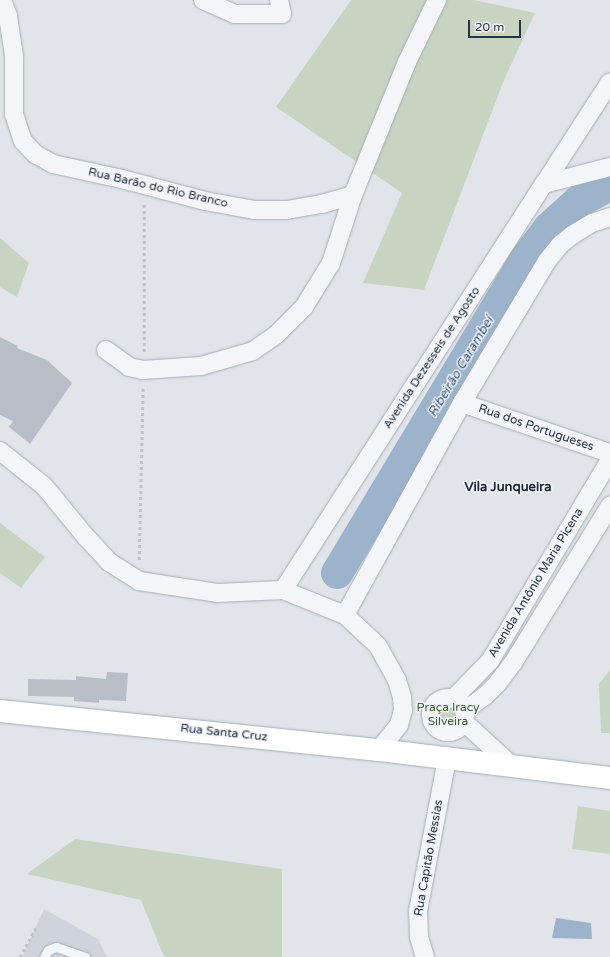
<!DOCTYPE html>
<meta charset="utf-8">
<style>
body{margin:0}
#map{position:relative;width:610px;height:957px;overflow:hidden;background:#e1e5ea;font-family:"Varela Round",sans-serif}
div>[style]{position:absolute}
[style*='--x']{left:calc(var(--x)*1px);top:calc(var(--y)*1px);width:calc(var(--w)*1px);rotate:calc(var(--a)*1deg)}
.built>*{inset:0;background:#cfd4dc}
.green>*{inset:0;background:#c7d4c1}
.round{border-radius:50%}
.water>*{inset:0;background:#9bb3cb}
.river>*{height:32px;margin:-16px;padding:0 16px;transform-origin:16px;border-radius:16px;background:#9bb3cb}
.building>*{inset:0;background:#b8bec7}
.path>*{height:2.5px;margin-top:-1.25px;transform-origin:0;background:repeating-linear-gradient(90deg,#bfc3c9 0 3px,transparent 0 6px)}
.roads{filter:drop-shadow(0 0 1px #a6acb4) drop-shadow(0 0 1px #a6acb4)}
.service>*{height:9px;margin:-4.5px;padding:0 4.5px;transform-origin:4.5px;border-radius:4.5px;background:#f4f5f8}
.minor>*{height:18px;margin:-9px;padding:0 9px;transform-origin:9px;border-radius:9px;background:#f4f5f8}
.minor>.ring{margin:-9px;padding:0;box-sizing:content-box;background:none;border:18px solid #f4f5f8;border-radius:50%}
.primary>*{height:22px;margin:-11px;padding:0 11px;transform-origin:11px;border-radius:11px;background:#fff}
span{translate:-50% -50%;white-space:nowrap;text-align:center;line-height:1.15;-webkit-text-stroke:3px #f0f3f7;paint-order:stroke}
.street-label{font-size:12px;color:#283342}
.park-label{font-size:12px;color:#3e5e35}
.water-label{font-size:13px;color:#315278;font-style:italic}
.neighbourhood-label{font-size:13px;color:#1b2433;font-weight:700}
.scale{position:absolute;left:468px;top:20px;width:53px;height:18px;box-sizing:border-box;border:2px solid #283342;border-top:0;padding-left:5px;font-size:12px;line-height:14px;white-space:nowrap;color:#283342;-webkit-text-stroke:3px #f0f3f7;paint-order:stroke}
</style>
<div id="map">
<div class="built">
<i style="clip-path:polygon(44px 909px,98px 939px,107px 957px,22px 957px)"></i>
</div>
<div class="green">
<i style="clip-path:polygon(351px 0,474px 0,535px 13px,504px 80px,424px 290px,363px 283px,402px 193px,276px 107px)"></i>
<i style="clip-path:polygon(0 238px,29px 263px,17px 297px,0 287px)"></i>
<i style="clip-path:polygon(0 523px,45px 557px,21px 588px,0 573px)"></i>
<i style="clip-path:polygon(610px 670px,610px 733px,601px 733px,599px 684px)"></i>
<i class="round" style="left:434px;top:702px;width:26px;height:26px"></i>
<i style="clip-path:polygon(578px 806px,610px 811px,610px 854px,572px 849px)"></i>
<i style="clip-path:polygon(75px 839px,282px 869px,282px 957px,164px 957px,141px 900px,27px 874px)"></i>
</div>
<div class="water">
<i style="clip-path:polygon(556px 918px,591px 923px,592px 939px,552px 938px)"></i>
</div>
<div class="river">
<i style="--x:337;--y:573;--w:365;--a:-59"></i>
<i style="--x:525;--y:260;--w:40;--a:-53"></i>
<i style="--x:549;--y:228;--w:39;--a:-42"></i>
<i style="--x:578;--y:202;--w:36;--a:-28"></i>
</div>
<div class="building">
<i style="clip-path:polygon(0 337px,18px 346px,17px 348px,47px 360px,72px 383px,30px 444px,9px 427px,13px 421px,0 415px)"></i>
<i style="clip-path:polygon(107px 672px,128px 673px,126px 701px,99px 700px,99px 703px,74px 701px,74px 697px,28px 696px,28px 679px,76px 680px,76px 676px,106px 679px)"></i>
</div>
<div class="path">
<i style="--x:144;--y:352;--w:149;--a:-90"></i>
<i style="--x:139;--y:560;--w:173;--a:-88.7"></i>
<i style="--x:20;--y:957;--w:36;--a:-62"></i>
</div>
<div class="roads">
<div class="service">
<i style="--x:44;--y:957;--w:8;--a:-60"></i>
<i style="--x:48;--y:950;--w:9;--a:-21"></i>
<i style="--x:56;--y:947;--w:31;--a:19"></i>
</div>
<div class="minor">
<i style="--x:2;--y:0;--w:17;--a:69"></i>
<i style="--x:8;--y:16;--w:40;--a:81.5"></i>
<i style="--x:14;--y:56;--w:58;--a:90"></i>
<i style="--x:14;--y:114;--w:28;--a:72"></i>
<i style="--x:23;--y:141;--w:18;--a:47"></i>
<i style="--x:35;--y:154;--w:21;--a:29"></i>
<i style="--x:53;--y:164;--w:71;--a:12.3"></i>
<i style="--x:122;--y:179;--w:86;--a:14.8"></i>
<i style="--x:205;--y:201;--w:51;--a:10.2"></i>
<i style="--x:255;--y:210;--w:32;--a:0"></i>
<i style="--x:287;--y:210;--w:36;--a:-10"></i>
<i style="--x:322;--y:204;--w:32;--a:-16"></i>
<i style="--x:203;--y:0;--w:34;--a:24"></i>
<i style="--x:234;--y:14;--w:48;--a:0"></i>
<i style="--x:282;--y:14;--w:14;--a:-102"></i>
<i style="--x:544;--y:184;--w:121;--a:-57.1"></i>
<i style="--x:106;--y:350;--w:29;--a:36"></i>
<i style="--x:129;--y:367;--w:14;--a:12"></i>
<i style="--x:143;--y:370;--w:58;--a:-3.9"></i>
<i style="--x:201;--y:366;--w:54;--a:-16.1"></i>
<i style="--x:253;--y:351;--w:29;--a:-35"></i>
<i style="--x:277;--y:334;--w:38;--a:-45"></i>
<i style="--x:304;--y:307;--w:52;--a:-58.5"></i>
<i style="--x:331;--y:263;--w:71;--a:-72.1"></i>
<i style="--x:353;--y:195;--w:144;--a:-67.9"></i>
<i style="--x:407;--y:62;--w:69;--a:-64.2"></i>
<i style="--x:462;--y:403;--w:156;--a:18.7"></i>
<i style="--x:0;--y:451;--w:56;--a:38.5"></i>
<i style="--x:44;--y:486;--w:66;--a:50.5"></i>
<i style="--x:86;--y:537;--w:34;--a:47"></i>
<i style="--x:109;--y:562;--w:36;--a:32"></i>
<i style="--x:139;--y:581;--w:79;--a:8.7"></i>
<i style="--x:217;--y:593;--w:66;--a:-2.6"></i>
<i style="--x:283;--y:590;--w:67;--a:22"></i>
<i style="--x:345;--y:615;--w:45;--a:43.2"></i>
<i style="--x:378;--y:646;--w:39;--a:61"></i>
<i style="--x:397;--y:680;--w:19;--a:74"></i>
<i style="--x:402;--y:698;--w:12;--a:85"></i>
<i style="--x:403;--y:710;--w:16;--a:105"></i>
<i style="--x:399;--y:725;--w:32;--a:129"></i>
<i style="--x:283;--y:590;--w:483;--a:-57.3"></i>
<i style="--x:544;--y:184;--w:68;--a:-14.4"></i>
<i style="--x:345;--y:615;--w:242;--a:-61.1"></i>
<i style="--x:462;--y:403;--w:165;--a:-59.1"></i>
<i style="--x:547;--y:261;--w:22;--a:-51"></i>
<i style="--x:561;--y:244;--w:14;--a:-39"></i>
<i style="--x:572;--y:235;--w:23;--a:-31"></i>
<i style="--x:592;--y:223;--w:19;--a:-18"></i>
<i class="ring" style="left:431px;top:698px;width:16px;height:16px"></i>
<i style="--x:453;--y:699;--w:53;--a:-45.8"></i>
<i style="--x:490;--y:661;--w:234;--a:-59.2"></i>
<i style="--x:464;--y:711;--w:26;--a:-36"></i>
<i style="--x:485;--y:696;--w:17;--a:-45"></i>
<i style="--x:497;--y:684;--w:26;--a:-53"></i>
<i style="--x:513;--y:663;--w:185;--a:-58.3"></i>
<i style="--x:463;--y:721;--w:67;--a:42.6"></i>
<i style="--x:425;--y:957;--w:21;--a:-107"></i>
<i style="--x:419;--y:937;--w:26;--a:-92"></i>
<i style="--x:418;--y:911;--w:155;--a:-79.2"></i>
</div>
<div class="primary">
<i style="--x:0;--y:711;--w:381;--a:5.9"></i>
<i style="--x:379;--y:750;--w:233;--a:6.9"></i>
</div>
</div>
<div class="street-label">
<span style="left:158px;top:188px;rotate:13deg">Rua Barão do Rio Branco</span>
<span style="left:432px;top:358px;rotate:-57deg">Avenida Dezesseis de Agosto</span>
<span style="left:536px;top:428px;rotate:19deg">Rua dos Portugueses</span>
<span style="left:536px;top:583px;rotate:-59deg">Avenida Antônio Maria Picena</span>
<span style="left:224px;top:733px;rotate:6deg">Rua Santa Cruz</span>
<span style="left:429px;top:858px;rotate:-80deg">Rua Capitão Messias</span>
</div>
<div class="park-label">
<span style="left:448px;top:715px">Praça Iracy<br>Silveira</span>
</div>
<div class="water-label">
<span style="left:461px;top:367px;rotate:-59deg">Ribeirão Carambeí</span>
</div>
<div class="neighbourhood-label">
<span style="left:508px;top:487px">Vila Junqueira</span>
</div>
<div class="scale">20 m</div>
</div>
